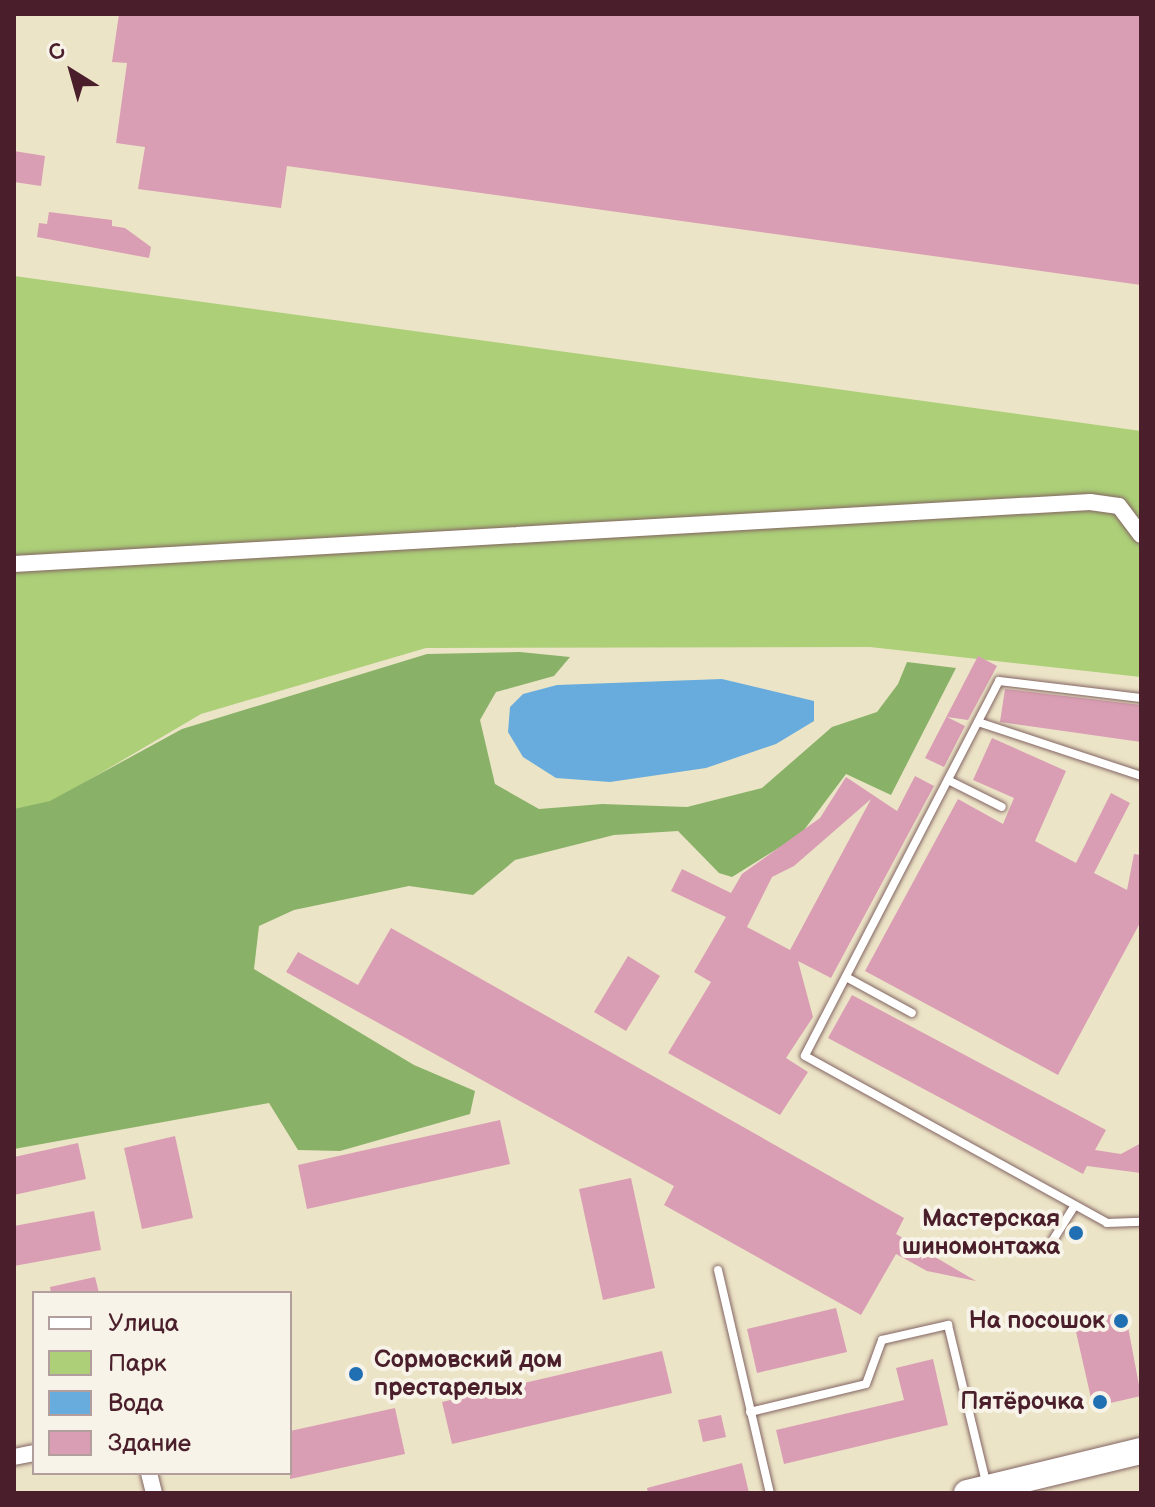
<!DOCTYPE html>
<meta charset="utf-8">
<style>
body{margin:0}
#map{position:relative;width:1155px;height:1507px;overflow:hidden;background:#ece4c7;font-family:"Balsamiq Sans",sans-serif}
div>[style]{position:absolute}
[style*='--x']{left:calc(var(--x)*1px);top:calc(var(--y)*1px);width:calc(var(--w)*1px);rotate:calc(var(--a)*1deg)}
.green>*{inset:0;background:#accf78}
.forest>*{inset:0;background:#89b268}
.water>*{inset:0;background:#67acdd}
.building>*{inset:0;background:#d99eb3}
.roads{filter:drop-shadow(0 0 2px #836462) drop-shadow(0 0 2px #836462)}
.lane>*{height:8px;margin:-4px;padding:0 4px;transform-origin:4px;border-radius:4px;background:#fff}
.street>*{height:16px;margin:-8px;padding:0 8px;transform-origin:8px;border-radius:8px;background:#fff}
.primary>*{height:26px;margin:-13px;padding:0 13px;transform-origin:13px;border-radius:13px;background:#fff}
.dots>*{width:22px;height:22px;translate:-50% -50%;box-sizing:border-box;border:4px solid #f7f3e8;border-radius:50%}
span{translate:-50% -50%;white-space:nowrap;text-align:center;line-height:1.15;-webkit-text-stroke:8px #f7f3e8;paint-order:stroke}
.poi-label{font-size:24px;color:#4a1f2b;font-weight:700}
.right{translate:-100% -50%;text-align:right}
.left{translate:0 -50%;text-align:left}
.frame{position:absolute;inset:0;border:16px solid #4a1f2b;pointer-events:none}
.legend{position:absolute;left:32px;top:1291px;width:260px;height:184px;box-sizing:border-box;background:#f7f3e8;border:2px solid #b29e9c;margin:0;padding:10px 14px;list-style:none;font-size:24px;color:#4a1f2b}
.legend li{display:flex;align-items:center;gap:16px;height:40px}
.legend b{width:40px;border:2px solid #b29e9c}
.north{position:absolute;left:32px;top:32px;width:80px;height:80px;-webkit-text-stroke:6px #f7f3e8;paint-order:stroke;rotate:323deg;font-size:22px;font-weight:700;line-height:32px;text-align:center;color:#4a1f2b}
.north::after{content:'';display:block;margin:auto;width:28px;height:36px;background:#4a1f2b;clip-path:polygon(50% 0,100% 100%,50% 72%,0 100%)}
</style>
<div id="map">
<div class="green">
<i style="clip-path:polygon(14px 276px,1141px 431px,1141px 677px,870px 647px,426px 648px,201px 714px,14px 824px)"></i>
</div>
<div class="forest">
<i style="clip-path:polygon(520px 652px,570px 657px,554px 676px,496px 692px,480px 720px,495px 784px,539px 809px,602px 804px,687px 807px,762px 788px,832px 727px,877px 712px,898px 684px,907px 662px,956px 668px,891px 795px,846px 774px,801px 834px,732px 877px,719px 873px,678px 831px,614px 835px,515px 860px,473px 895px,409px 886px,294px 910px,259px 926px,254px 969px,414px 1065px,475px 1091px,470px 1114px,340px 1151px,298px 1150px,269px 1103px,14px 1149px,14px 809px,50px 801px,182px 729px,427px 654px)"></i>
</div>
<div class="water">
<i style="clip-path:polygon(722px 679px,814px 701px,814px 721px,776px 744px,706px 768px,610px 782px,556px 778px,523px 757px,508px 732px,510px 707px,523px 694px,557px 685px)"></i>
</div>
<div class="building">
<i style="clip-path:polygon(119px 14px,1141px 14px,1141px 285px,287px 166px,281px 208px,138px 189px,145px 147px,116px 143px,127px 63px,112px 62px)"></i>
<i style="clip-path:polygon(14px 151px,45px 156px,41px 186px,14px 182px)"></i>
<i style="clip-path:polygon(49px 212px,112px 220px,112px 226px,125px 228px,151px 247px,149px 258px,37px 237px,39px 223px,47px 224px)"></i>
<i style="clip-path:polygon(978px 656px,997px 666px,968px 720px,947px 717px,965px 726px,944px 767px,925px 758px)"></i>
<i style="clip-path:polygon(1005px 689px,1141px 705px,1141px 742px,1000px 722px)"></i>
<i style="clip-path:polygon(992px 738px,1066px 771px,1035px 841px,1076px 863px,1111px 793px,1130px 803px,1094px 873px,1127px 890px,1134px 854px,1141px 855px,1141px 921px,1058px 1075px,865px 971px,958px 799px,1003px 824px,1014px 798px,973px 780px)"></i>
<i style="clip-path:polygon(evenodd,915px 776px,934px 786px,831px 978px,798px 961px,813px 1017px,786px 1058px,808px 1072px,780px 1115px,668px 1053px,711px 982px,694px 972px,726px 917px,671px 891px,682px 869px,731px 893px,742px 874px,820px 818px,846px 777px,897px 811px,915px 776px,871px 799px,790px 950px,747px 927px,772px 877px,794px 866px,871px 799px)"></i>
<i style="clip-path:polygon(391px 928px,904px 1218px,896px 1234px,976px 1281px,927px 1271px,896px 1254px,861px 1315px,664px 1205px,674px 1186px,286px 972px,298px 952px,358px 985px)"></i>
<i style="clip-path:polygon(628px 956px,660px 976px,626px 1031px,594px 1012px)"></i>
<i style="clip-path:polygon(852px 995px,1106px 1130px,1095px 1150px,1121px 1154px,1141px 1143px,1141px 1173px,1087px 1166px,1083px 1174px,828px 1038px)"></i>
<i style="clip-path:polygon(500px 1120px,510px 1164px,307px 1209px,298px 1165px)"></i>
<i style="clip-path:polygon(175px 1136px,193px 1218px,142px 1229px,124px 1148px)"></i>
<i style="clip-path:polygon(78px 1143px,86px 1179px,14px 1195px,14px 1157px)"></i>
<i style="clip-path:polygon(631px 1178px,655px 1288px,603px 1300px,579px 1189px)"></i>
<i style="clip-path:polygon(94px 1211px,101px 1250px,14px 1266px,14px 1226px)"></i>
<i style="clip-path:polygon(95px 1277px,99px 1293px,51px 1293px,50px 1287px)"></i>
<i style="clip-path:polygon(836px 1308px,847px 1352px,757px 1373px,747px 1329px)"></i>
<i style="clip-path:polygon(1113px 1314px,1114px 1319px,1126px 1316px,1141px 1396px,1093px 1407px,1074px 1323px)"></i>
<i style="clip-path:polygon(662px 1351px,672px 1393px,452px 1444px,442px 1402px)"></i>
<i style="clip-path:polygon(933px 1359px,948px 1425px,784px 1464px,776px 1430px,904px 1400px,896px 1368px)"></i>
<i style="clip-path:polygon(395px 1408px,405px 1454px,290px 1479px,290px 1431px)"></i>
<i style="clip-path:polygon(721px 1415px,726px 1437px,703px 1442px,698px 1420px)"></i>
<i style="clip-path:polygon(742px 1463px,749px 1493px,648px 1493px,647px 1488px)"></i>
</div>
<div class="roads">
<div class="lane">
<i style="--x:1141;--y:698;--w:143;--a:-173.2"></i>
<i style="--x:999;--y:681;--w:422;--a:117.4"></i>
<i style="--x:805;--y:1056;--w:345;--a:28.9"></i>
<i style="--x:1107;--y:1223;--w:34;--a:-2"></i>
<i style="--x:978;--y:722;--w:172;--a:18.3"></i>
<i style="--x:948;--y:780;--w:60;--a:26.6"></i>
<i style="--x:846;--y:977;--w:75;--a:28.6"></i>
<i style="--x:1053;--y:1240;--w:41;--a:-57.8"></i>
<i style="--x:718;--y:1270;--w:229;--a:76.9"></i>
<i style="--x:750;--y:1412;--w:119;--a:-13.6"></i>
<i style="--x:866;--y:1384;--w:47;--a:-70"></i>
<i style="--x:882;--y:1340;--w:68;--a:-12.8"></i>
<i style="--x:948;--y:1325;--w:166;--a:76.4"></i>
</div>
<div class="street">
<i style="--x:14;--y:564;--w:1078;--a:-3.3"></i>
<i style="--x:1090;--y:502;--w:29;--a:8"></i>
<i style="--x:1119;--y:506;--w:36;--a:53"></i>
<i style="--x:14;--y:1457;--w:20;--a:-11"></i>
<i style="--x:149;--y:1473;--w:21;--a:76"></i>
</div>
<div class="primary">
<i style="--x:967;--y:1493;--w:179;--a:-13.6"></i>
</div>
</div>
<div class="dots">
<i style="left:1076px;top:1233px;background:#1f6fb2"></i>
<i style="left:1121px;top:1321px;background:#1f6fb2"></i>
<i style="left:356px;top:1374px;background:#1f6fb2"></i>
<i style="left:1100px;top:1402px;background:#1f6fb2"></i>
</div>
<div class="poi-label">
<span class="right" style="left:1060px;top:1233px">Мастерская<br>шиномонтажа</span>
<span class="right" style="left:1105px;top:1321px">На посошок</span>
<span class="left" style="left:374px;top:1374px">Сормовский дом<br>престарелых</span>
<span class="right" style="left:1084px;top:1402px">Пятёрочка</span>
</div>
<div class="frame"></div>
<ul class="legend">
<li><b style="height:10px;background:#fff"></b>Улица</li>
<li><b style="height:22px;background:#accf78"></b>Парк</li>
<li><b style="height:22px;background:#67acdd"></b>Вода</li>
<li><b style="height:22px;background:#d99eb3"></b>Здание</li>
</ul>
<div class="north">С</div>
</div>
